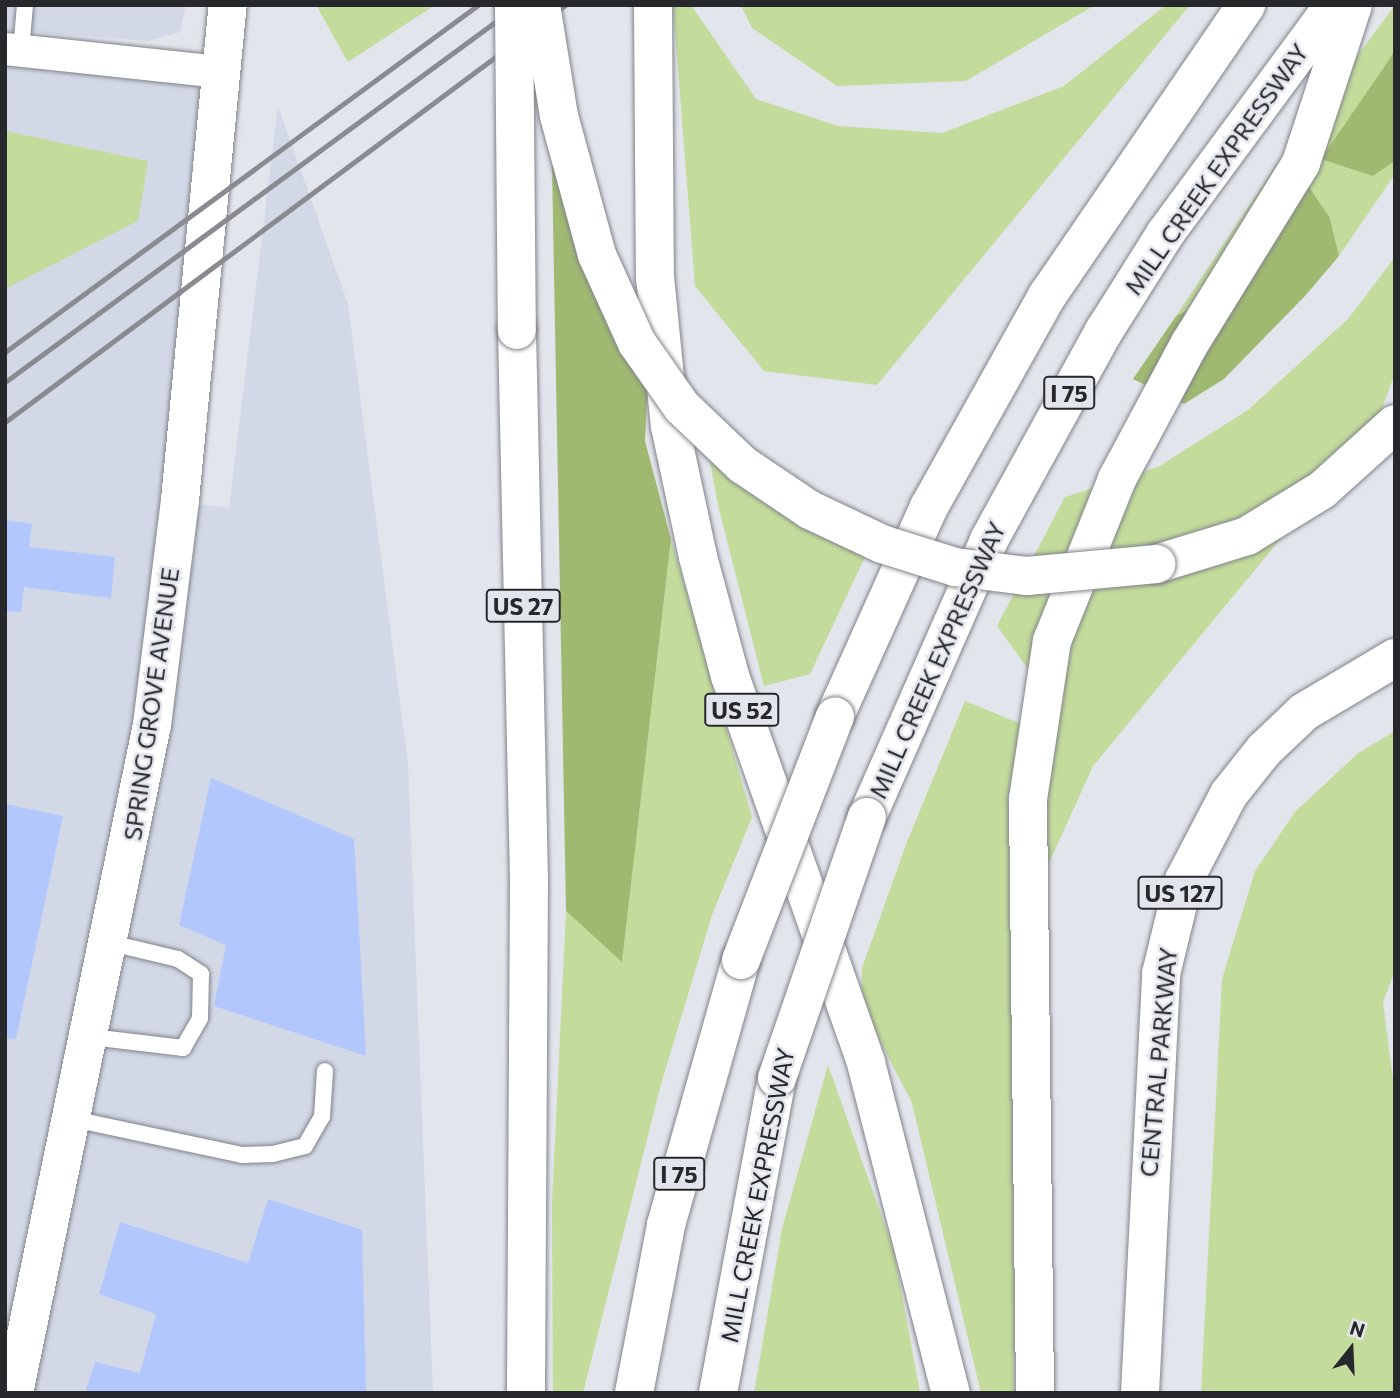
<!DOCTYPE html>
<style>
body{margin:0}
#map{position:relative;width:1400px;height:1398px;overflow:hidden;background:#e2e5ec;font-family:Commissioner,sans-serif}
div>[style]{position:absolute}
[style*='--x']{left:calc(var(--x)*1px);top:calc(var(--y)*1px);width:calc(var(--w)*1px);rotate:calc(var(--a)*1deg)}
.built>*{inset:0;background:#d2d8e6}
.green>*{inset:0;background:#c3db9b}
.forest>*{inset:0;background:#a0b971}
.building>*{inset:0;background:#b1c7fd}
.roads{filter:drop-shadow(0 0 2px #81838a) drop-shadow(0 0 2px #81838a)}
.service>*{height:16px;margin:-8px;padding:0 8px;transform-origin:8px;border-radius:8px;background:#fff}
.minor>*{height:32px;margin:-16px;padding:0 16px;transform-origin:16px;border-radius:16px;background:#fff}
.secondary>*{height:38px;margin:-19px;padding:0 19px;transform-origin:19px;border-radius:19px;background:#fff}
.primary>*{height:38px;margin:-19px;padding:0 19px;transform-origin:19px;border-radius:19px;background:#fff}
.motorway>*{height:38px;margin:-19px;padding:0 19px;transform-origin:19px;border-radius:19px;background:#fff}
.rail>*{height:5px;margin:-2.5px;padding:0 2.5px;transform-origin:2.5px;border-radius:2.5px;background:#898b90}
.bridges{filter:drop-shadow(0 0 2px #81838a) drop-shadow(0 0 2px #81838a)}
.motorway-bridge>*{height:38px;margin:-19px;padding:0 19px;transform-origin:19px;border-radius:19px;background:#fff}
span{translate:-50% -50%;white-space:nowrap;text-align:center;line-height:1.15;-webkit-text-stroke:5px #e2e5ec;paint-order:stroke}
.shield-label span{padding:2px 5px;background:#e2e5ec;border:2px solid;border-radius:5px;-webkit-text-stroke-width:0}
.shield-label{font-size:23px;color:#27282b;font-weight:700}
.street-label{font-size:24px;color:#27282b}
.frame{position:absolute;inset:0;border:7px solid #27282b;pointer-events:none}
.north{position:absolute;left:1316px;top:1314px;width:70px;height:70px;-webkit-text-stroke:5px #e2e5ec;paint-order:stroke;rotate:18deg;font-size:19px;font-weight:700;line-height:28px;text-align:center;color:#27282b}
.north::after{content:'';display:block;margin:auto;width:24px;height:32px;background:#27282b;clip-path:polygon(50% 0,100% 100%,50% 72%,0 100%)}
</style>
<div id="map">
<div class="built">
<i style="clip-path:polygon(5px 5px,186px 5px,180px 32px,148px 41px,5px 30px)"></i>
<i style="clip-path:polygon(5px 49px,221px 72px,180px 500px,147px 498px,229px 508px,278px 106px,348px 304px,408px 764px,433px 1393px,5px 1393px)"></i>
</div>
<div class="green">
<i style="clip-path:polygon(316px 5px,435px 5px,348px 62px)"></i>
<i style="clip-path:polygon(691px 5px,756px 99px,838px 126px,942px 133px,1064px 86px,1166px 5px,1190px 5px,877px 385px,764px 371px,695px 286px,673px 6px)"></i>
<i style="clip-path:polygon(741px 5px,1095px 5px,966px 81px,837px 86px,752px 28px)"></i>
<i style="clip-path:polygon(1395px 5px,1395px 51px,1373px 176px,1395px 161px,1395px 174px,1339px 256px,1330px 218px,1176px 316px,1274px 168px)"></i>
<i style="clip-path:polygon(5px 131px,148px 161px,138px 221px,5px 289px)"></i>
<i style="clip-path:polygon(1395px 257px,1395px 373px,1377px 422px,1093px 766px,1044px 874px,1015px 1240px,1014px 1393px,981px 1393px,912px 1103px,861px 1004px,862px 968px,907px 842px,965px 701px,1019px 723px,1039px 684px,997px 626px,1065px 497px,1158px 467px,1248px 410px,1348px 319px)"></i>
<i style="clip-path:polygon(698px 396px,865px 557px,810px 674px,764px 686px,718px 505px)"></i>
<i style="clip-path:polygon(671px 539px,752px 817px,712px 915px,661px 1084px,583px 1393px,553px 1393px,552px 1203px,566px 911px,622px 961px)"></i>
<i style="clip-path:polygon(1395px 731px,1395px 971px,1383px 1002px,1395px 1095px,1395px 1393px,1201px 1393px,1222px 979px,1255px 871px,1295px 812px,1357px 754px)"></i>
<i style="clip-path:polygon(828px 1065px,894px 1251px,920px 1393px,754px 1393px,782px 1229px)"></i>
</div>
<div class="forest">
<i style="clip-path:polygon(1395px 51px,1395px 161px,1373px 176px,1321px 159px)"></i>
<i style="clip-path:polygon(561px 115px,650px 343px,645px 441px,671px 539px,622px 962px,566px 911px,552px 167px)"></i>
<i style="clip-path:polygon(1307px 184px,1330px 218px,1339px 256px,1305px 296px,1224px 379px,1184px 404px,1133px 379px,1176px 316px,1220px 292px)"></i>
</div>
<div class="building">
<i style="clip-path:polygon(5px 520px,32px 524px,29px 547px,115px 557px,111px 598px,24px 587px,21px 612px,5px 611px)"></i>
<i style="clip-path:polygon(211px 778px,354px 839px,366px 1056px,214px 1006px,226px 945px,179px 925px)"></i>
<i style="clip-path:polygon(5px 804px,63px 816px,16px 1039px,5px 1038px)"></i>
<i style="clip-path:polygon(268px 1199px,362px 1230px,366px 1393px,85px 1393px,95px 1362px,140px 1373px,156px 1314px,99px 1294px,120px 1222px,248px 1263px)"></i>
</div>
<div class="roads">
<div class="service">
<i style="--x:21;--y:50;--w:45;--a:-84.9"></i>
<i style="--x:91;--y:1037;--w:93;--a:6.8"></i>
<i style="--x:183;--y:1048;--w:34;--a:-60"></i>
<i style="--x:200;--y:1018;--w:44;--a:-88.7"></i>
<i style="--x:201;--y:974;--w:27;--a:-147"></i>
<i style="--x:178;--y:959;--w:69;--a:-166.6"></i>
<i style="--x:73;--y:1119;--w:173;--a:12"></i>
<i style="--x:242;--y:1155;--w:31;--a:-2"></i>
<i style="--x:273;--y:1154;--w:33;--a:-14"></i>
<i style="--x:305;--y:1146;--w:34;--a:-60"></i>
<i style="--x:322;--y:1116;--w:45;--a:-86.2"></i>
</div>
<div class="minor">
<i style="--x:5;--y:49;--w:217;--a:6.1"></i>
</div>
<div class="secondary">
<i style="--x:14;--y:1393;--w:682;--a:-78.33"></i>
<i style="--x:152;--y:725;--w:227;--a:-82.9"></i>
<i style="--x:180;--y:500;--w:497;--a:-84.5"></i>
</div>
<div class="primary">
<i style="--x:1140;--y:1393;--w:420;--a:-87.1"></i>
<i style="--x:1161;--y:974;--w:97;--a:-76.3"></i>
<i style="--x:1184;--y:880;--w:97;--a:-62.4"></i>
<i style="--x:1229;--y:794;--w:56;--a:-51.5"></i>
<i style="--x:1264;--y:750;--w:55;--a:-43.5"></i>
<i style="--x:1304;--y:712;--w:106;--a:-30.7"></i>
</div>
<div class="motorway">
<i style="--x:653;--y:5;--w:272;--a:89.6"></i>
<i style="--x:655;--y:277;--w:150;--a:84.3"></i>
<i style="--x:670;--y:426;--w:134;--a:77.9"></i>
<i style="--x:698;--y:557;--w:123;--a:74.9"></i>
<i style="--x:730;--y:676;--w:410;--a:70.6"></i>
<i style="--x:866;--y:1063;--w:341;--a:75.6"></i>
<i style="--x:517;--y:330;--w:552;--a:88.75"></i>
<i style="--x:529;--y:882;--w:511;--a:90.34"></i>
<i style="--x:1156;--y:564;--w:95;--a:-17.1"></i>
<i style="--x:1247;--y:536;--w:88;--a:-31.5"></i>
<i style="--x:1322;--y:490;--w:98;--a:-42.1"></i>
<i style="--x:835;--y:716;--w:229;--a:-65.8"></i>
<i style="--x:929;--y:507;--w:242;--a:-60.8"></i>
<i style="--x:1047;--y:296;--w:353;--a:-55.6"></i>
<i style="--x:867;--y:817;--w:303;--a:-66.2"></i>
<i style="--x:989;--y:540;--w:239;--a:-61.2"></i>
<i style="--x:1104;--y:331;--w:115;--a:-57.8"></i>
<i style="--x:1165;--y:234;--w:285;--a:-53.6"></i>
<i style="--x:634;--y:1393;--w:171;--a:-79.2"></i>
<i style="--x:666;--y:1225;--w:275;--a:-74.2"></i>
<i style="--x:718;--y:1393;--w:320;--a:-79.4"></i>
<i style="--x:1035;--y:1393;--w:594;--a:-90.68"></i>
<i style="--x:1028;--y:799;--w:160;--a:-81.4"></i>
<i style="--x:1052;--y:641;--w:175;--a:-68.1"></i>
<i style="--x:1117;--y:479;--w:154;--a:-61.8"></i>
<i style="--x:1190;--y:343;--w:211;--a:-58.3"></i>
<i style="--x:1301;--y:163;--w:166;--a:-71.8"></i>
</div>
</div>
<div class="rail">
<i style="--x:5;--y:352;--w:587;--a:-36.26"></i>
<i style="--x:5;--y:382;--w:637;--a:-36.31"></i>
<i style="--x:5;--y:422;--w:698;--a:-36.67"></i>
</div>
<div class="bridges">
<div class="motorway-bridge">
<i style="--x:514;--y:5;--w:325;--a:89.5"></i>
<i style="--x:541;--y:5;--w:112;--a:80.8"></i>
<i style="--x:559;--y:116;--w:144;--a:74.7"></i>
<i style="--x:597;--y:255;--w:97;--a:65.6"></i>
<i style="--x:637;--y:343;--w:78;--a:54.9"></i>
<i style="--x:682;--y:407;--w:84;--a:43.6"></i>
<i style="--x:743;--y:465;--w:81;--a:33.9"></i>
<i style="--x:810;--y:510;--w:80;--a:25.3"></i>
<i style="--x:882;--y:544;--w:77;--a:17.5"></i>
<i style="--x:955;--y:567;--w:73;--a:7.1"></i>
<i style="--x:1027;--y:576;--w:130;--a:-5.3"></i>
<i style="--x:741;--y:960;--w:261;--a:-68.9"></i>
<i style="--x:777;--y:1078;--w:276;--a:-71"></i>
</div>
</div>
<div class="shield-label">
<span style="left:1069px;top:393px">I 75</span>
<span style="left:523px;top:606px">US 27</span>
<span style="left:742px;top:710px">US 52</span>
<span style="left:1180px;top:893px">US 127</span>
<span style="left:679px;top:1174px">I 75</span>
</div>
<div class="street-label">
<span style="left:1216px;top:169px;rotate:-55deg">MILL CREEK EXPRESSWAY</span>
<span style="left:937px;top:660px;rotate:-66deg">MILL CREEK EXPRESSWAY</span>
<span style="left:151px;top:704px;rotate:-82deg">SPRING GROVE AVENUE</span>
<span style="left:1158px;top:1062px;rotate:-85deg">CENTRAL PARKWAY</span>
<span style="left:757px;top:1195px;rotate:-79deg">MILL CREEK EXPRESSWAY</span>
</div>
<div class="frame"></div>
<div class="north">N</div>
</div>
